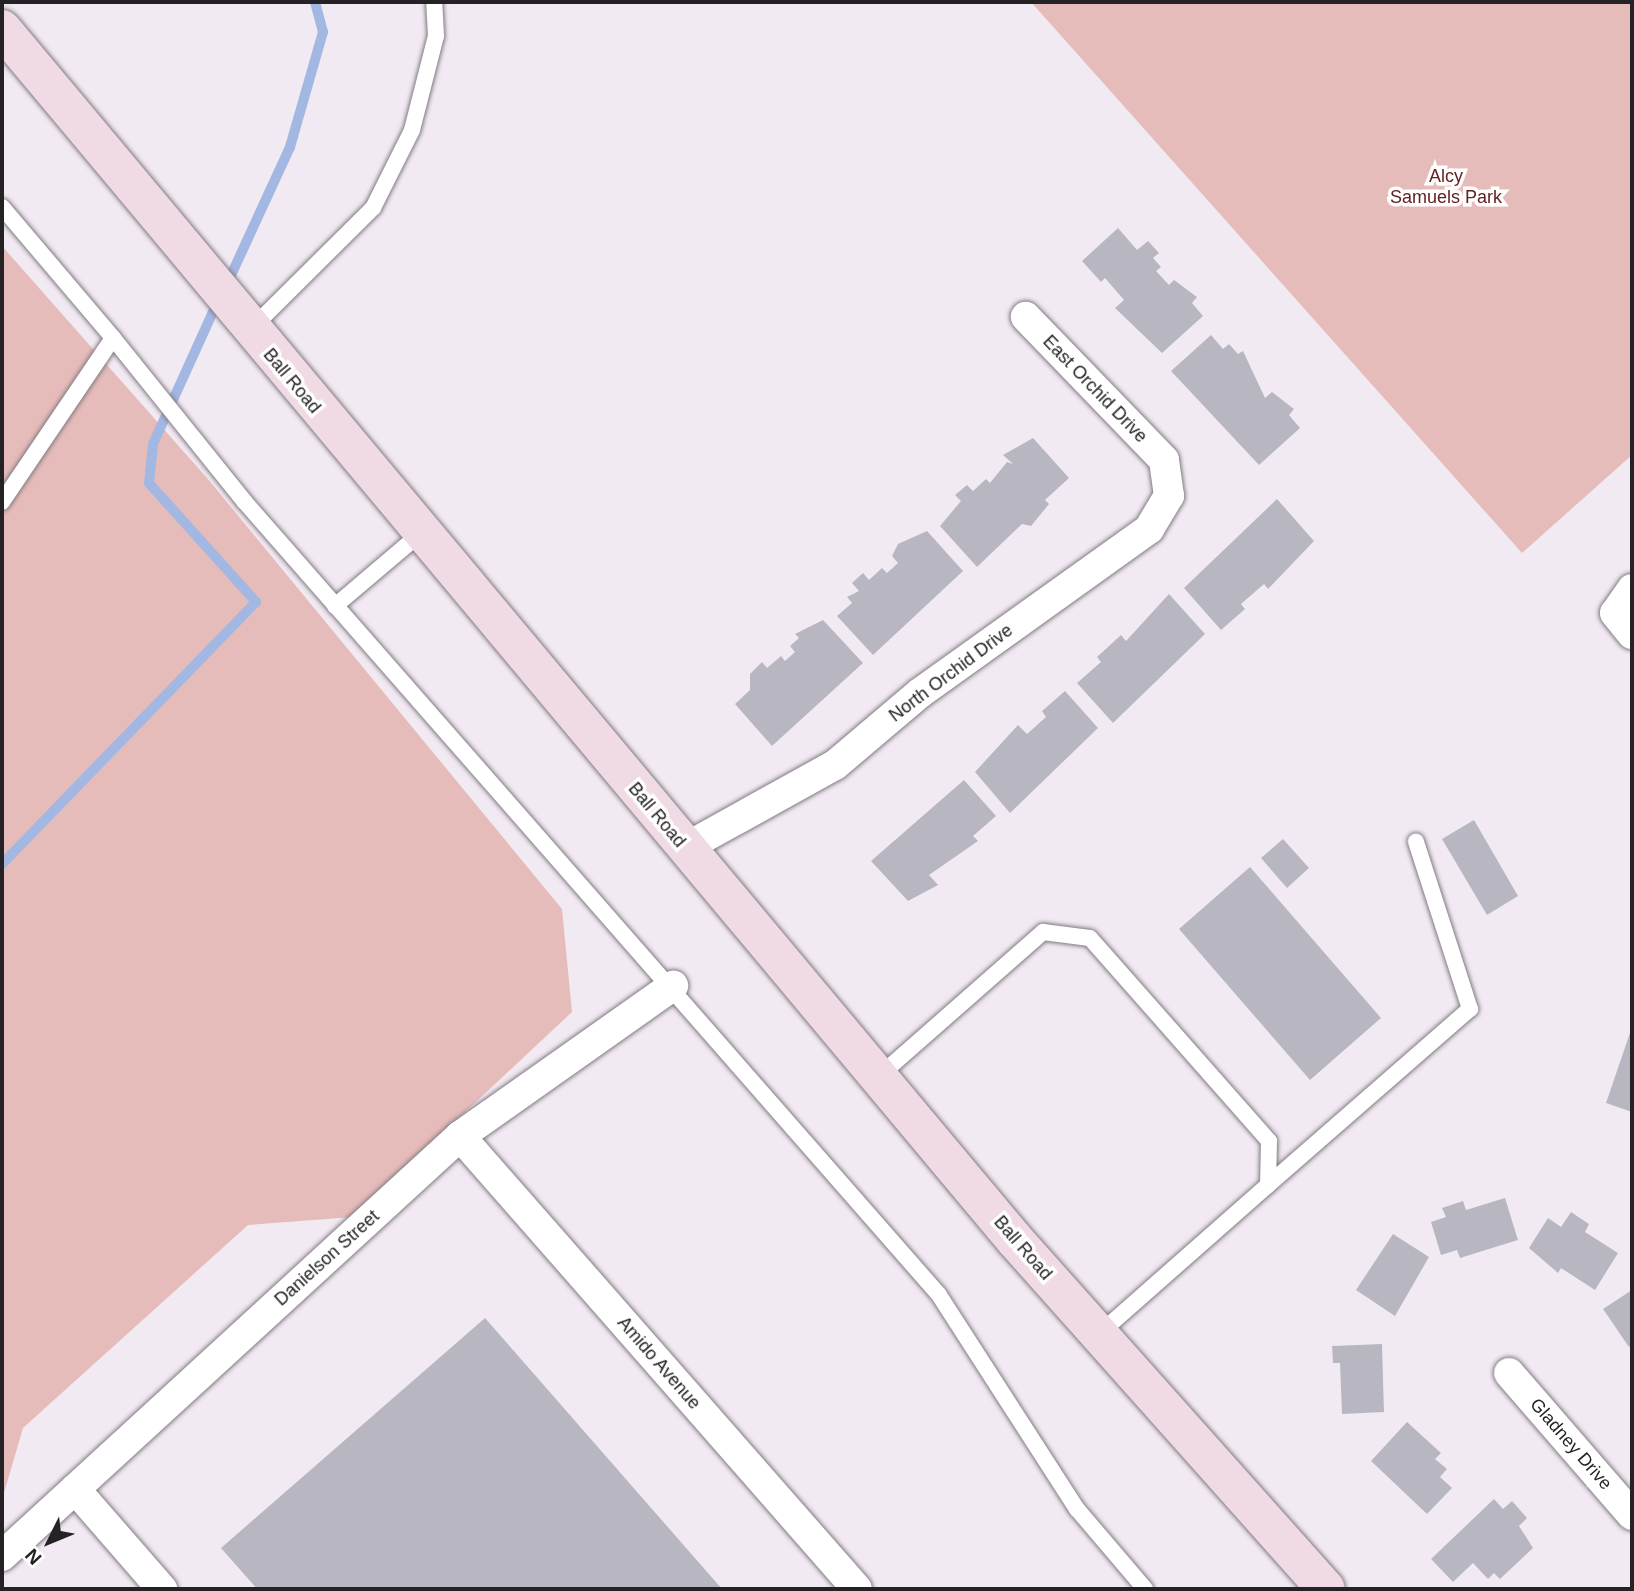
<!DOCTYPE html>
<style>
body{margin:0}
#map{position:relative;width:1634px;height:1591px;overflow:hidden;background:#f2eaf3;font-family:Arial,sans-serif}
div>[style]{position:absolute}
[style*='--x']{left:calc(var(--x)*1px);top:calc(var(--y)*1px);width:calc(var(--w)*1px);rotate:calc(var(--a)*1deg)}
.green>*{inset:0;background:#e6bcba}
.stream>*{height:10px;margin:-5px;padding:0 5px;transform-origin:5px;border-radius:5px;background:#a2b8e2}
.building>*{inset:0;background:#b8b7c1}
.roads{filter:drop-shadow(0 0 2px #827b83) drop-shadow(0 0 2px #827b83)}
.service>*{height:16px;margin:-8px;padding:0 8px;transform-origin:8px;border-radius:8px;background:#fff}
.minor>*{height:30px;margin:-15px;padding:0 15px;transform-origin:15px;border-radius:15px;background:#fff}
.secondary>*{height:38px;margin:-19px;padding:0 19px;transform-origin:19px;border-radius:19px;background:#f0dae4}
span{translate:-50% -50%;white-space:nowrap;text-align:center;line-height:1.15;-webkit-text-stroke:7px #fff;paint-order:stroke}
.park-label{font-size:18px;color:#632124}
.street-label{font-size:18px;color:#252225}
.frame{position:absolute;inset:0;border:4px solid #252225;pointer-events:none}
.north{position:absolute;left:14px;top:1507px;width:70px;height:70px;-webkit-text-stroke:5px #fff;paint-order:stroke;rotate:227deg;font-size:19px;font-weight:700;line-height:28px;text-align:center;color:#252225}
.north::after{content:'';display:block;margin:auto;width:24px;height:32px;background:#252225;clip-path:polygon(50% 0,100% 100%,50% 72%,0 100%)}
</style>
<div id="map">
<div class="green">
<i style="clip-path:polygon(1031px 2px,1632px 2px,1632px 455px,1522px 553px)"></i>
<i style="clip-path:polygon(2px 246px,207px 478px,562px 909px,572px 1012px,353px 1217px,248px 1225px,23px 1428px,2px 1500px)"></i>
</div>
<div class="stream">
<i style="--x:227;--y:284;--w:151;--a:-65.3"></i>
<i style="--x:290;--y:147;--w:120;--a:-74"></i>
<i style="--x:323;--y:32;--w:31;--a:-105"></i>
<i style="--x:2;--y:864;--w:365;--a:-45.9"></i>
<i style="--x:256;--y:602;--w:160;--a:-132"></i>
<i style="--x:149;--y:483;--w:39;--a:-84"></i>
<i style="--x:153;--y:444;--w:157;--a:-65.6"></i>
</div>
<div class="building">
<i style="clip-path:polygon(1118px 228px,1137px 250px,1148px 241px,1159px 253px,1153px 258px,1161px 267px,1156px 271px,1169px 285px,1174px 280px,1197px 297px,1192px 303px,1203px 316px,1162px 353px,1115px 308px,1124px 300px,1105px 278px,1101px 282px,1082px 261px)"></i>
<i style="clip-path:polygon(1211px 335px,1223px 349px,1229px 344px,1238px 354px,1243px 351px,1265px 398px,1272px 392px,1294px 409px,1289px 415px,1300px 428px,1259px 465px,1171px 371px)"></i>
<i style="clip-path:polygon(1033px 438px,1069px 478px,1045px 500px,1049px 504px,1031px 526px,1022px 524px,977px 567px,940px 526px,961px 501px,955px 495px,967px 485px,973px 491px,986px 479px,990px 483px,1007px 462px,1013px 464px,1003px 455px)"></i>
<i style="clip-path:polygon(1277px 499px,1314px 541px,1268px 589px,1264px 584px,1241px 604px,1245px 609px,1221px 630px,1184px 588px)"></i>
<i style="clip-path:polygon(927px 531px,963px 571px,873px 655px,837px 616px,852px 603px,847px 597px,859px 591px,852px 583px,863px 573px,869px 580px,882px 568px,887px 573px,898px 563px,892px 556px,898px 544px)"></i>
<i style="clip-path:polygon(1169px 594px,1205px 634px,1113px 723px,1077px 683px,1101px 662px,1097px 657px,1121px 635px,1126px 641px)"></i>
<i style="clip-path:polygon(823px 620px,863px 663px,772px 746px,735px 704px,750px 690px,750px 674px,762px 662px,767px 668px,781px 656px,785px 661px,795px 652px,790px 646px,799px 638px,795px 634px)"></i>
<i style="clip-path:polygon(1065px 691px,1098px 728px,1010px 813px,975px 772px,1018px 725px,1027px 734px,1046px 717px,1042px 711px)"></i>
<i style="clip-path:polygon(964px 780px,996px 816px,973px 836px,978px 841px,929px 875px,938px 885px,908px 901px,871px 861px)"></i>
<i style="clip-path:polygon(1474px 820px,1518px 896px,1487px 915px,1442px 839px)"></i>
<i style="clip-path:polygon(1283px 839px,1309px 868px,1287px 888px,1261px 858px)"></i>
<i style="clip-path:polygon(1250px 867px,1381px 1018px,1310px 1080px,1179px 929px)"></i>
<i style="clip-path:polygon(1632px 1027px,1632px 1112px,1606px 1103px)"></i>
<i style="clip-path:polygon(1505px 1198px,1518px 1240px,1460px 1258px,1457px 1250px,1441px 1255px,1431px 1222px,1446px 1217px,1442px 1208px,1463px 1201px,1466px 1210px)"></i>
<i style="clip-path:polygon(1571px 1212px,1589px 1224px,1585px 1232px,1618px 1253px,1595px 1290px,1561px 1268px,1558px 1273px,1529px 1248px,1548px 1218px,1561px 1227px)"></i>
<i style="clip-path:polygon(1393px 1234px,1429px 1257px,1395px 1316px,1356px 1290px)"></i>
<i style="clip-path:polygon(1632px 1290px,1632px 1344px,1629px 1347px,1603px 1309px)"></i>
<i style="clip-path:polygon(485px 1318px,722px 1589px,257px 1589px,221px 1548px)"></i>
<i style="clip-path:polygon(1382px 1344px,1384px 1412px,1342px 1414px,1340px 1363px,1333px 1363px,1332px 1346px)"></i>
<i style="clip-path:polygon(1407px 1422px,1441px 1453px,1435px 1459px,1447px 1469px,1440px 1477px,1452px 1488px,1427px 1514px,1371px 1461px)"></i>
<i style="clip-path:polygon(1494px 1499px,1503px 1509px,1512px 1501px,1527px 1518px,1519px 1526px,1533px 1548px,1500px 1579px,1494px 1573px,1488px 1579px,1473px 1563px,1453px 1582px,1431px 1559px)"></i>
</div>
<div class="roads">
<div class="service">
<i style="--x:2;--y:207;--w:172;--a:49.7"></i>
<i style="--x:113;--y:338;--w:198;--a:124.1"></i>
<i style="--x:251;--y:329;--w:172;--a:-44.8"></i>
<i style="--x:373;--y:208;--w:87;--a:-63.4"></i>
<i style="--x:412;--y:130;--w:97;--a:-75.7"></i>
<i style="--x:436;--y:36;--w:34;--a:-93"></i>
<i style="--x:113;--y:338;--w:209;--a:51.2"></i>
<i style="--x:244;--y:501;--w:1055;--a:48.8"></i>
<i style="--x:939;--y:1295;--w:255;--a:57.2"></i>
<i style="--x:1077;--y:1509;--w:105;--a:49.6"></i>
<i style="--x:335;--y:606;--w:111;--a:-40.3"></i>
<i style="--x:878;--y:1077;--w:220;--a:-41.3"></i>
<i style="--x:1043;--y:932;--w:47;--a:7.3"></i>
<i style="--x:1090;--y:938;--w:271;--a:48.6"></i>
<i style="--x:1269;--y:1141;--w:44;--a:91.3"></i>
<i style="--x:1268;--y:1185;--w:225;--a:138.6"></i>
<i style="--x:1268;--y:1185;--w:268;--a:-41.1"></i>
<i style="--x:1470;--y:1009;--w:176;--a:-107.9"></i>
</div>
<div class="minor">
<i style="--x:1632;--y:589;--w:29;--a:125"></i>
<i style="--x:1615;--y:613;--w:27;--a:51"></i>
<i style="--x:685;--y:848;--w:171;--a:-29"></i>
<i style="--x:835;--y:765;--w:111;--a:-40.3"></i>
<i style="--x:920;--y:693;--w:282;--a:-35.6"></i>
<i style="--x:1149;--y:529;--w:39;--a:-59"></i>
<i style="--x:1169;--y:496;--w:36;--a:-98"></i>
<i style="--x:1164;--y:460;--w:199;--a:-134"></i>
<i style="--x:460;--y:1136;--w:602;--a:48.77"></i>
<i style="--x:1509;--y:1373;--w:188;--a:49.1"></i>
<i style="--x:75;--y:1489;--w:133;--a:49"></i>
<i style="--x:2;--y:1556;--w:621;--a:-42.52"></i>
<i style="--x:460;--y:1136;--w:261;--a:-35.2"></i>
</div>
<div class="secondary">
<i style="--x:2;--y:29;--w:1579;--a:50.09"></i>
<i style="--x:1015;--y:1240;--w:467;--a:48.3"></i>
</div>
</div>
<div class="park-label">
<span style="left:1446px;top:187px">Alcy<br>Samuels Park</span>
</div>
<div class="street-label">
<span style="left:292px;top:381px;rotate:50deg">Ball Road</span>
<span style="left:1095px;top:389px;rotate:46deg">East Orchid Drive</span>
<span style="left:951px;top:673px;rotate:-37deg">North Orchid Drive</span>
<span style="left:657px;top:815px;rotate:50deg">Ball Road</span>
<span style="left:1023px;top:1248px;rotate:49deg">Ball Road</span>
<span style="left:327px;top:1258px;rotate:-42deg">Danielson Street</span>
<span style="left:659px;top:1363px;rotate:49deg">Amido Avenue</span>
<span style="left:1571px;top:1444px;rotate:49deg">Gladney Drive</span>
</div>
<div class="frame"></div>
<div class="north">N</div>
</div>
